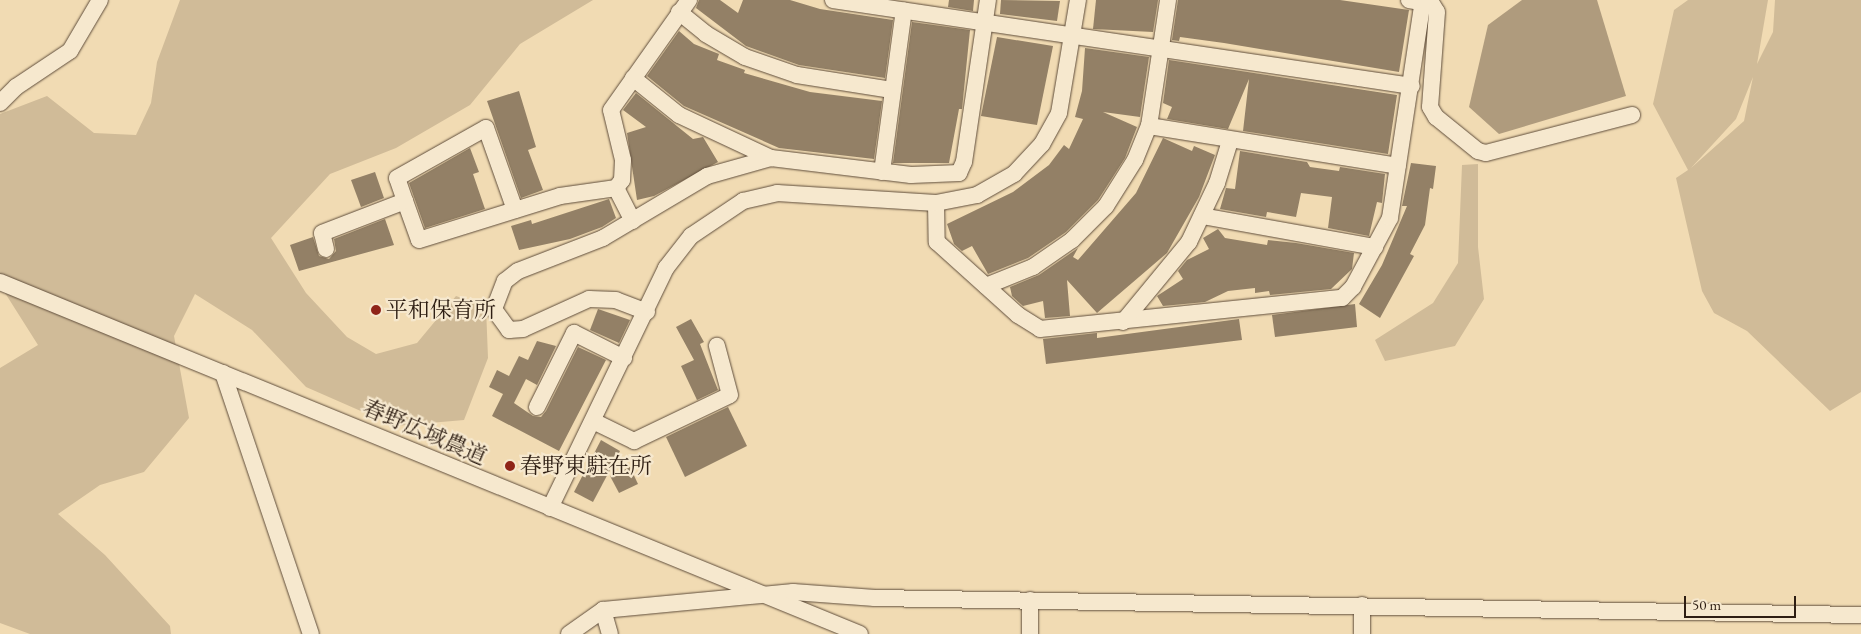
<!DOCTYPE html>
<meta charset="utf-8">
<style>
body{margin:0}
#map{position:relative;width:1861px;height:634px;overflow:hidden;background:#f1dbb3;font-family:"EB Garamond","Noto Serif JP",serif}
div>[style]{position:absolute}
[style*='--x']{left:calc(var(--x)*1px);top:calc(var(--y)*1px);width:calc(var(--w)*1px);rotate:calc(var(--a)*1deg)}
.green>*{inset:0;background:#d0bb98}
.water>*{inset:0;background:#af9b7d}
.building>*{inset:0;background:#938066}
.roads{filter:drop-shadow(0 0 1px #5f4d3b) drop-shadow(0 0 1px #5f4d3b)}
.minor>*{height:16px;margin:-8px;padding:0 8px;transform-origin:8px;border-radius:8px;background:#f6e8ce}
.dots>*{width:14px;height:14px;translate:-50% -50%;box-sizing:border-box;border:2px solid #f6e8ce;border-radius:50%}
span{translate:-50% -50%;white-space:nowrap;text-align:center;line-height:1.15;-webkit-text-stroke:4.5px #f6e8ce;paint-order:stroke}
.poi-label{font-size:22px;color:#2e1e13}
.left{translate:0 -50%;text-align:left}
.street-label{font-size:22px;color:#2e1e13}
.scale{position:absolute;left:1684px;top:596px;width:112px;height:22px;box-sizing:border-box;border:2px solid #2e1e13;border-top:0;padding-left:6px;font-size:15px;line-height:18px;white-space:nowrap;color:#2e1e13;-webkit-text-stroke:4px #f6e8ce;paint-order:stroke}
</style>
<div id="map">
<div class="green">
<i style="clip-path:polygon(180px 0,593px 0,520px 44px,470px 105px,396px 148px,330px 174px,271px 238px,306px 293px,347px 337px,376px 354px,417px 343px,456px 296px,486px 307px,488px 358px,464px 420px,395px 426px,306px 387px,252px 330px,195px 294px,174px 336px,189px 418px,144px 472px,100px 485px,58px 514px,105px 555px,170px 626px,171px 634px,30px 634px,0 623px,0 368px,38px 345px,0 285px,0 114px,47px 96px,94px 133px,136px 135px,151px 103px,157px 62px)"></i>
<i style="clip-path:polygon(evenodd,1688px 0,1768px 0,1757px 64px,1773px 32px,1775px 0,1861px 0,1861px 392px,1830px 411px,1747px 331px,1714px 313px,1702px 291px,1676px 178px,1688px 170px,1653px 104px,1674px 10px,1688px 0,1753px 77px,1744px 121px,1691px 168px,1736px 119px,1753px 77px)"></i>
<i style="clip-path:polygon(1478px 164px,1478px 247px,1484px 299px,1455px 346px,1385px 361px,1375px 340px,1433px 303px,1458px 263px,1462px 165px)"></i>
</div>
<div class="water">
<i style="clip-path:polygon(1522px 0,1597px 0,1626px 96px,1499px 134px,1469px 107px,1488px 25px)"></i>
</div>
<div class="building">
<i style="clip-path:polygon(699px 0,720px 0,738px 13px,743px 0,790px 0,820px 9px,893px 20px,885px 78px,799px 65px,746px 46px,696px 8px)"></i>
<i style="clip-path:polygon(949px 0,974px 0,973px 11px,948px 7px)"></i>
<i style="clip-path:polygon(1001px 0,1060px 1px,1057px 21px,1000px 14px)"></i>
<i style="clip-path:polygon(1096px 0,1158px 0,1153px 32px,1093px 29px)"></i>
<i style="clip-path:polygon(1178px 0,1340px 0,1409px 10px,1399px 72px,1224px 43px,1180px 37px,1179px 41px,1172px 40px)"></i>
<i style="clip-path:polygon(912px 22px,970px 30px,962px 109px,959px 109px,949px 163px,893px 163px)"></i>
<i style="clip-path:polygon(679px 31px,694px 44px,719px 54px,717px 60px,745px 70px,744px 73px,810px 92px,882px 101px,874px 159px,779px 148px,684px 106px,647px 76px)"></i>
<i style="clip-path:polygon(997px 37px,1053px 46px,1037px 125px,981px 116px)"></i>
<i style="clip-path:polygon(1085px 48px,1149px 57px,1140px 117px,1103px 112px,1137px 127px,1125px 158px,1098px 200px,1066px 232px,1028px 258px,988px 274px,972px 246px,962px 251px,954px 244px,947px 224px,1013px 192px,1049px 165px,1064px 145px,1069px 149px,1083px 119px,1075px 117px,1082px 91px)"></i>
<i style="clip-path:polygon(1169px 60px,1397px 95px,1388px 154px,1243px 131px,1249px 79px,1228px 129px,1167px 119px,1172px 107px,1163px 103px)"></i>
<i style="clip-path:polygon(519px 91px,536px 147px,528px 150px,543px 190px,521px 198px,487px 101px)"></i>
<i style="clip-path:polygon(636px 93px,693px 139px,703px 137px,718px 162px,654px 196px,637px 200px,627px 133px,646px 127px,623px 110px)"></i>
<i style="clip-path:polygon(1163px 138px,1192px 151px,1194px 146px,1215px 155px,1199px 197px,1167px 253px,1097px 313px,1067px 280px,1070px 316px,1045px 318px,1043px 301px,1023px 306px,1012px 296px,1010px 287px,1039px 275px,1078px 248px,1073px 257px,1078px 260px,1136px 193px)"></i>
<i style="clip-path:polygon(470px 148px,479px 172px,473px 174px,485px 209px,425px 228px,409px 183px)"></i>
<i style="clip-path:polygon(1240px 151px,1307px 162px,1310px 167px,1339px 171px,1340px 167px,1385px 174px,1382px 203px,1377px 202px,1369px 236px,1328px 228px,1332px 197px,1301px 193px,1296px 217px,1267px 212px,1266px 217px,1220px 209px,1226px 188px,1235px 189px)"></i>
<i style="clip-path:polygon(1411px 163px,1436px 166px,1433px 189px,1430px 188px,1425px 225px,1410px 254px,1414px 256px,1380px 318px,1359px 304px,1382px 265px,1407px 206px,1402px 206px)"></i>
<i style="clip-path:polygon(375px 172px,384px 198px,361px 207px,351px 180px)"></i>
<i style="clip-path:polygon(609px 199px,616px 218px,602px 227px,570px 239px,519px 250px,511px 226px,531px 220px,532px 224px)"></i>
<i style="clip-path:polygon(385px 219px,394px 245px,299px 271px,290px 245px,313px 237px,319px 256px,329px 259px,336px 251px,334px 239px)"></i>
<i style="clip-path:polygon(1218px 229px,1225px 238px,1267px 245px,1268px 240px,1296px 243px,1354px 253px,1352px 269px,1331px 289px,1270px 295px,1269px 291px,1255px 293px,1255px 288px,1228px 291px,1205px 302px,1163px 306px,1157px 296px,1183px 279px,1178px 271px,1187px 260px,1209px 249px,1203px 238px)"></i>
<i style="clip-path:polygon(1355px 304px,1357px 327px,1275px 337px,1272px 315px)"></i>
<i style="clip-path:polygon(598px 309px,630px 320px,619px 343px,590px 330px)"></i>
<i style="clip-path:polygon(691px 319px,704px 342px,700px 344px,718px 390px,697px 400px,681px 366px,694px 360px,676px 327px)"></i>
<i style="clip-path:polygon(1239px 319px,1242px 340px,1046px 364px,1043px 339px,1097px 333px,1097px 338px)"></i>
<i style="clip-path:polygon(537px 341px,556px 346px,537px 385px,526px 379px,514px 403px,533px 416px,541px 417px,546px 411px,578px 347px,606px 360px,559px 451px,492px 416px,503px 394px,489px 387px,497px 370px,509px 376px,519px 356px,528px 360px)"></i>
<i style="clip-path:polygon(728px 407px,747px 446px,685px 477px,666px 437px)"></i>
<i style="clip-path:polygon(601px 440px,620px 451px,593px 502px,574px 492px)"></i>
<i style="clip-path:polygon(630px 467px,638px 484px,619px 493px,610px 476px)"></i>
</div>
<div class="roads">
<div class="minor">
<i style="--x:833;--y:0;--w:585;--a:8.45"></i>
<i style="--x:1409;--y:0;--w:23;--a:10"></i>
<i style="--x:1432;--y:4;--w:9;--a:58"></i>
<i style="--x:1437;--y:12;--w:95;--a:94.2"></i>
<i style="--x:1430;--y:107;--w:12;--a:59"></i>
<i style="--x:1436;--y:117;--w:54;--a:39"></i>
<i style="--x:1478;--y:151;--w:8;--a:14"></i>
<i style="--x:1486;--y:153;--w:151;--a:-14.6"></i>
<i style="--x:679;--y:12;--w:35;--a:39"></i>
<i style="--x:706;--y:34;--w:45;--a:30.5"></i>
<i style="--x:745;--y:57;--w:55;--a:19.1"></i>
<i style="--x:797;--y:75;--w:96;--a:9"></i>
<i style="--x:633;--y:78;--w:59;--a:38.8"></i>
<i style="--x:679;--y:115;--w:102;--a:25.1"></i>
<i style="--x:771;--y:158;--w:141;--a:6.9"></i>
<i style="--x:911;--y:175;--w:48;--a:-2.4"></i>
<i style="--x:959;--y:173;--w:12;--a:-66"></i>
<i style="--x:964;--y:162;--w:164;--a:-81.6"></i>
<i style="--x:0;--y:103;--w:23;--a:-45"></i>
<i style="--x:16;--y:87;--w:65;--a:-33.7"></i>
<i style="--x:70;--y:51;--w:59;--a:-59.5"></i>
<i style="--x:1149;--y:126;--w:252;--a:9.1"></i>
<i style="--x:882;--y:172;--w:163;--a:-82.3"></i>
<i style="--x:616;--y:188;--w:10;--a:-53"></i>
<i style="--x:622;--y:180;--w:20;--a:-87"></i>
<i style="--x:623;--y:160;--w:51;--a:-103.5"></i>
<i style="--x:611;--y:110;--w:135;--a:-54.7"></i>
<i style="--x:405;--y:201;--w:41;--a:70.3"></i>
<i style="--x:419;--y:240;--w:148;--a:-17.3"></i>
<i style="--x:560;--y:196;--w:57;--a:-8.1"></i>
<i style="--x:616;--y:188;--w:37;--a:63"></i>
<i style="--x:936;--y:203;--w:39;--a:89"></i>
<i style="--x:937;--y:242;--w:109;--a:42"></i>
<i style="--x:1018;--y:315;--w:26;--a:32"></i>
<i style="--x:1040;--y:329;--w:304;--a:-5.9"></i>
<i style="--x:1342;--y:298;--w:16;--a:-45"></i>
<i style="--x:1353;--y:287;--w:78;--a:-61.8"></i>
<i style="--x:1390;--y:218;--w:220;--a:-81.4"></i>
<i style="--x:1202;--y:216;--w:176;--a:10.2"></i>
<i style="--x:326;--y:249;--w:16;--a:-104"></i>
<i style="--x:322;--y:233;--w:89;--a:-21.1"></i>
<i style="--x:405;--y:201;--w:24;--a:-109"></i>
<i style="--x:397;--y:178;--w:102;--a:-29.3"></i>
<i style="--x:486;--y:128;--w:87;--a:70.5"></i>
<i style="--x:0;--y:282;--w:929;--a:22.26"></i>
<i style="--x:986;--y:286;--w:51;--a:-22"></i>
<i style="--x:1033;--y:267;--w:47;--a:-34.7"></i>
<i style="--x:1072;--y:240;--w:48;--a:-45"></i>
<i style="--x:1106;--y:206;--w:54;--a:-57.8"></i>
<i style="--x:1135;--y:160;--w:37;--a:-68"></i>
<i style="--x:1149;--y:126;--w:127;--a:-81.4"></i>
<i style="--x:647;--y:312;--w:33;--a:-159"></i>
<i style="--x:616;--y:300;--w:27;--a:-178"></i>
<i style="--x:589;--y:299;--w:72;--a:155.6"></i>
<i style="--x:523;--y:329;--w:14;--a:176"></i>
<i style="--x:509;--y:330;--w:26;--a:-126"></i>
<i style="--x:494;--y:309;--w:30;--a:-69"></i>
<i style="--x:505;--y:281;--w:16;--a:-38"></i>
<i style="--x:518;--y:271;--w:91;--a:-21.2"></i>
<i style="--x:603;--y:238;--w:121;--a:-30.8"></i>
<i style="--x:707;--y:176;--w:66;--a:-15.7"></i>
<i style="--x:1123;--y:322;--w:104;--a:-50.5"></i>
<i style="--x:1189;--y:242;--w:65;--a:-64.6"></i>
<i style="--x:1217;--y:183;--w:44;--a:-72.8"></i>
<i style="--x:223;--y:373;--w:275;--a:71.4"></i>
<i style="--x:537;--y:407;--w:83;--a:-63.4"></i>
<i style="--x:574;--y:333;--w:56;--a:26.6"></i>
<i style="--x:593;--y:421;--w:46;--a:26"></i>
<i style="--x:634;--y:441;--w:106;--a:-25.6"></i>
<i style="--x:730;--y:395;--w:51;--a:-104.9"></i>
<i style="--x:550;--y:508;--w:267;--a:-64.2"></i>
<i style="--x:666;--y:268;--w:41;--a:-52"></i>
<i style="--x:691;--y:236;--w:63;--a:-33.9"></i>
<i style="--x:743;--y:201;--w:35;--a:-13"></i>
<i style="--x:777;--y:193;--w:159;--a:3.6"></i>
<i style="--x:936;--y:203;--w:42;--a:-11"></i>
<i style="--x:977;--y:195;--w:43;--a:-29.6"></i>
<i style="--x:1014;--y:174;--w:41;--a:-47"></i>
<i style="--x:1042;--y:144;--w:35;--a:-61"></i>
<i style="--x:1059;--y:113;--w:115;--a:-80.5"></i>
<i style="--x:1030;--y:600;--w:34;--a:90"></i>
<i style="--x:603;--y:610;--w:25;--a:74"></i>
<i style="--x:569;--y:634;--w:42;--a:-35.2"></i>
<i style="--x:603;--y:610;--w:191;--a:-5.4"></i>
<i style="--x:793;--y:592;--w:82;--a:4.2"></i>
<i style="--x:875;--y:598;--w:986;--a:0.99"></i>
<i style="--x:1362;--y:634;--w:29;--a:-90"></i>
</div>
</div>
<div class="dots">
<i style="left:376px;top:310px;background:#8f2418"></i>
<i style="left:510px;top:466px;background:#8f2418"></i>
</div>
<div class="poi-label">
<span class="left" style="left:386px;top:310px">平和保育所</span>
<span class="left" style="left:520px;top:466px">春野東駐在所</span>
</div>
<div class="street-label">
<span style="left:425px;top:432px;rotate:23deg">春野広域農道</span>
</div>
<div class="scale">50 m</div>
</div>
